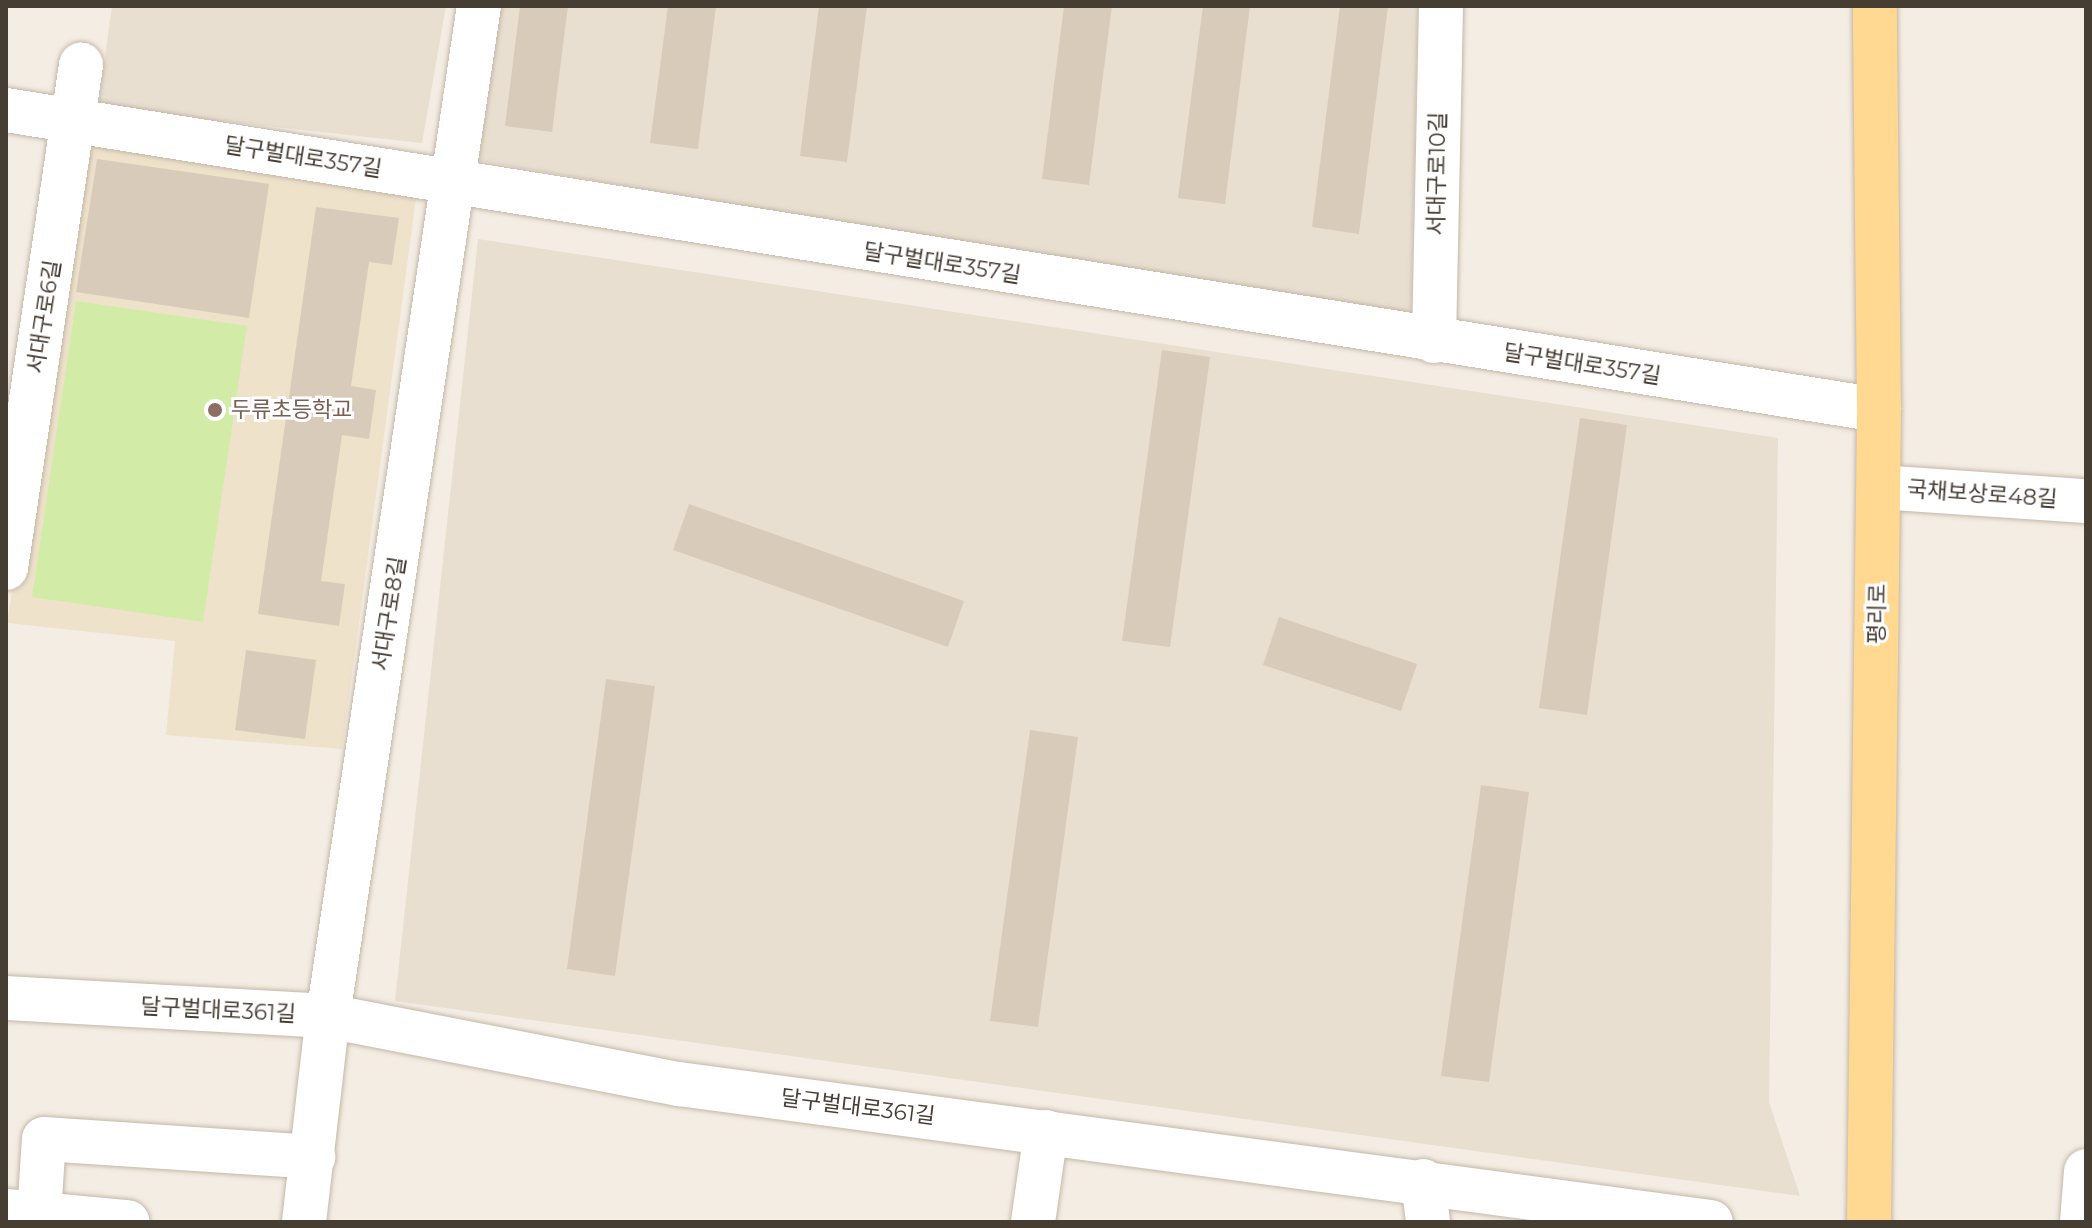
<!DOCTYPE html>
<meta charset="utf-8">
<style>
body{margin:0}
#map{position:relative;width:2092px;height:1228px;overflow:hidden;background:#f4ede3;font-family:Montserrat,"Noto Sans KR",sans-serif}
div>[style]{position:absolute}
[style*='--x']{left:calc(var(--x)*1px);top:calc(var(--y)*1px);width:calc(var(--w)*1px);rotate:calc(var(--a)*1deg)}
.residential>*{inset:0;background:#e8dfd1}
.education>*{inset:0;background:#eee2cb}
.green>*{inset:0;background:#d2eca7}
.building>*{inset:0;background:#d9cbba}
.roads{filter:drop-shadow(0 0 2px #c3b7a8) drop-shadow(0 0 2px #c3b7a8)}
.minor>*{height:44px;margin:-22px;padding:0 22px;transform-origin:22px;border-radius:22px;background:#fff}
.major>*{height:44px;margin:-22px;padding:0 22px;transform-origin:22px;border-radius:22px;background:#ffd891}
.dots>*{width:22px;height:22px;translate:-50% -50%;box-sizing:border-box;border:4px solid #fff;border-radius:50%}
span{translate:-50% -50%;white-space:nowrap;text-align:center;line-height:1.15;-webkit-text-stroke:6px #fff;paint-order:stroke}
.street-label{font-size:22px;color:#463d33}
.education-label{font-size:22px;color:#785e54}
.left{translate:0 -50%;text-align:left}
.frame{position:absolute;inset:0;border:8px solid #463d33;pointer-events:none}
</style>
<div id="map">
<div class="residential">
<i style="clip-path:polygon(112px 6px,446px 6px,422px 143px,98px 108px)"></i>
<i style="clip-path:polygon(485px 6px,1418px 6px,1411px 309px,1399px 318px,475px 160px)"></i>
<i style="clip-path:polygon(478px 239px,1778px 438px,1769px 1102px,1800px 1196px,395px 1001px)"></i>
</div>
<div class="education">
<i style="clip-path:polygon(88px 138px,416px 198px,342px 749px,166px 735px,175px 641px,7px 623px)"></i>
</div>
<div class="green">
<i style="clip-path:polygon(76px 301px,247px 326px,203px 622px,32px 597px)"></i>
</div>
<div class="building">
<i style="clip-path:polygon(520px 6px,568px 6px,552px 132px,505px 126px)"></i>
<i style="clip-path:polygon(668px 6px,716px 6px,698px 149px,650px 143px)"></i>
<i style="clip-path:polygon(819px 6px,867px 6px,847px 162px,800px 156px)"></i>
<i style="clip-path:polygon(1064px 6px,1112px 6px,1089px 185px,1042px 179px)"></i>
<i style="clip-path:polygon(1203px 6px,1250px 6px,1225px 204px,1178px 198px)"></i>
<i style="clip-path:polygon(1340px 6px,1388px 6px,1359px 234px,1312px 227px)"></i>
<i style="clip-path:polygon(97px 159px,269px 184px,249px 318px,76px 292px)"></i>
<i style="clip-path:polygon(316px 207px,399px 218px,392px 265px,369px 262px,351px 386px,376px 390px,369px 439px,342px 435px,321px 581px,345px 584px,339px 626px,258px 614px)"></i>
<i style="clip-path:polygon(1162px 350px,1210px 357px,1170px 647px,1122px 641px)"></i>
<i style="clip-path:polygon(1580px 418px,1627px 425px,1587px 715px,1539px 708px)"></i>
<i style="clip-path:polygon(689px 504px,964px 601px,948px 647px,673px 550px)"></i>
<i style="clip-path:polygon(1279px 617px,1417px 664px,1401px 711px,1263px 665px)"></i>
<i style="clip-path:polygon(246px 650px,316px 660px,305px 739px,235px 730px)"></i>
<i style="clip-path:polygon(606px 679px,655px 686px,615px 976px,567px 969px)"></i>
<i style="clip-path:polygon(1030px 730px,1078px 737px,1038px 1027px,990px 1021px)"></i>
<i style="clip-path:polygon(1481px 785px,1529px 792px,1489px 1082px,1441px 1076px)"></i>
</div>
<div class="roads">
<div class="minor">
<i style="--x:6;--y:110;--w:1897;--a:9.1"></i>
<i style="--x:1434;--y:341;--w:335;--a:-88.8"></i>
<i style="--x:1879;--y:487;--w:207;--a:3.9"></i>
<i style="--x:6;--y:568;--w:509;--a:-81.52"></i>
<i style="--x:6;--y:998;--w:323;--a:3.2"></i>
<i style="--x:328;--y:1016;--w:358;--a:11"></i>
<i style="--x:679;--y:1084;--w:1041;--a:7.62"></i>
<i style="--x:1423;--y:1181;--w:41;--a:83"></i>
<i style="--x:6;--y:1211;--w:122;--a:5.2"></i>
<i style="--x:39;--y:1214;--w:75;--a:-86.2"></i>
<i style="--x:44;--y:1139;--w:270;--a:3.8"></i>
<i style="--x:304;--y:1222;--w:207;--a:-83.4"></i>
<i style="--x:328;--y:1016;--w:1021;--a:-81.5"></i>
<i style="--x:1033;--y:1222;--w:91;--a:-81.8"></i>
<i style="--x:2082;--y:1222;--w:51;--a:-85.5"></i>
</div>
<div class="major">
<i style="--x:1869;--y:1222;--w:812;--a:-89.29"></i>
<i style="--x:1879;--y:410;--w:404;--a:-90.6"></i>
</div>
</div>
<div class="dots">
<i style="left:215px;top:410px;background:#8d6e63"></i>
</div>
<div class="street-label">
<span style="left:303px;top:157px;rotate:9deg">달구벌대로357길</span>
<span style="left:1437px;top:174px;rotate:-89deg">서대구로10길</span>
<span style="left:942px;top:263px;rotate:9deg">달구벌대로357길</span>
<span style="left:44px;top:317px;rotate:-81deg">서대구로6길</span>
<span style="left:1582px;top:364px;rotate:9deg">달구벌대로357길</span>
<span style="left:1982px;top:494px;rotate:4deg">국채보상로48길</span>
<span style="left:389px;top:614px;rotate:-81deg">서대구로8길</span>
<span style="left:1877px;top:614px;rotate:-89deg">평리로</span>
<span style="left:218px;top:1010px;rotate:3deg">달구벌대로361길</span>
<span style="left:858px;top:1107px;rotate:7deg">달구벌대로361길</span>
</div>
<div class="education-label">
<span class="left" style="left:231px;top:410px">두류초등학교</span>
</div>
<div class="frame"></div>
</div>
